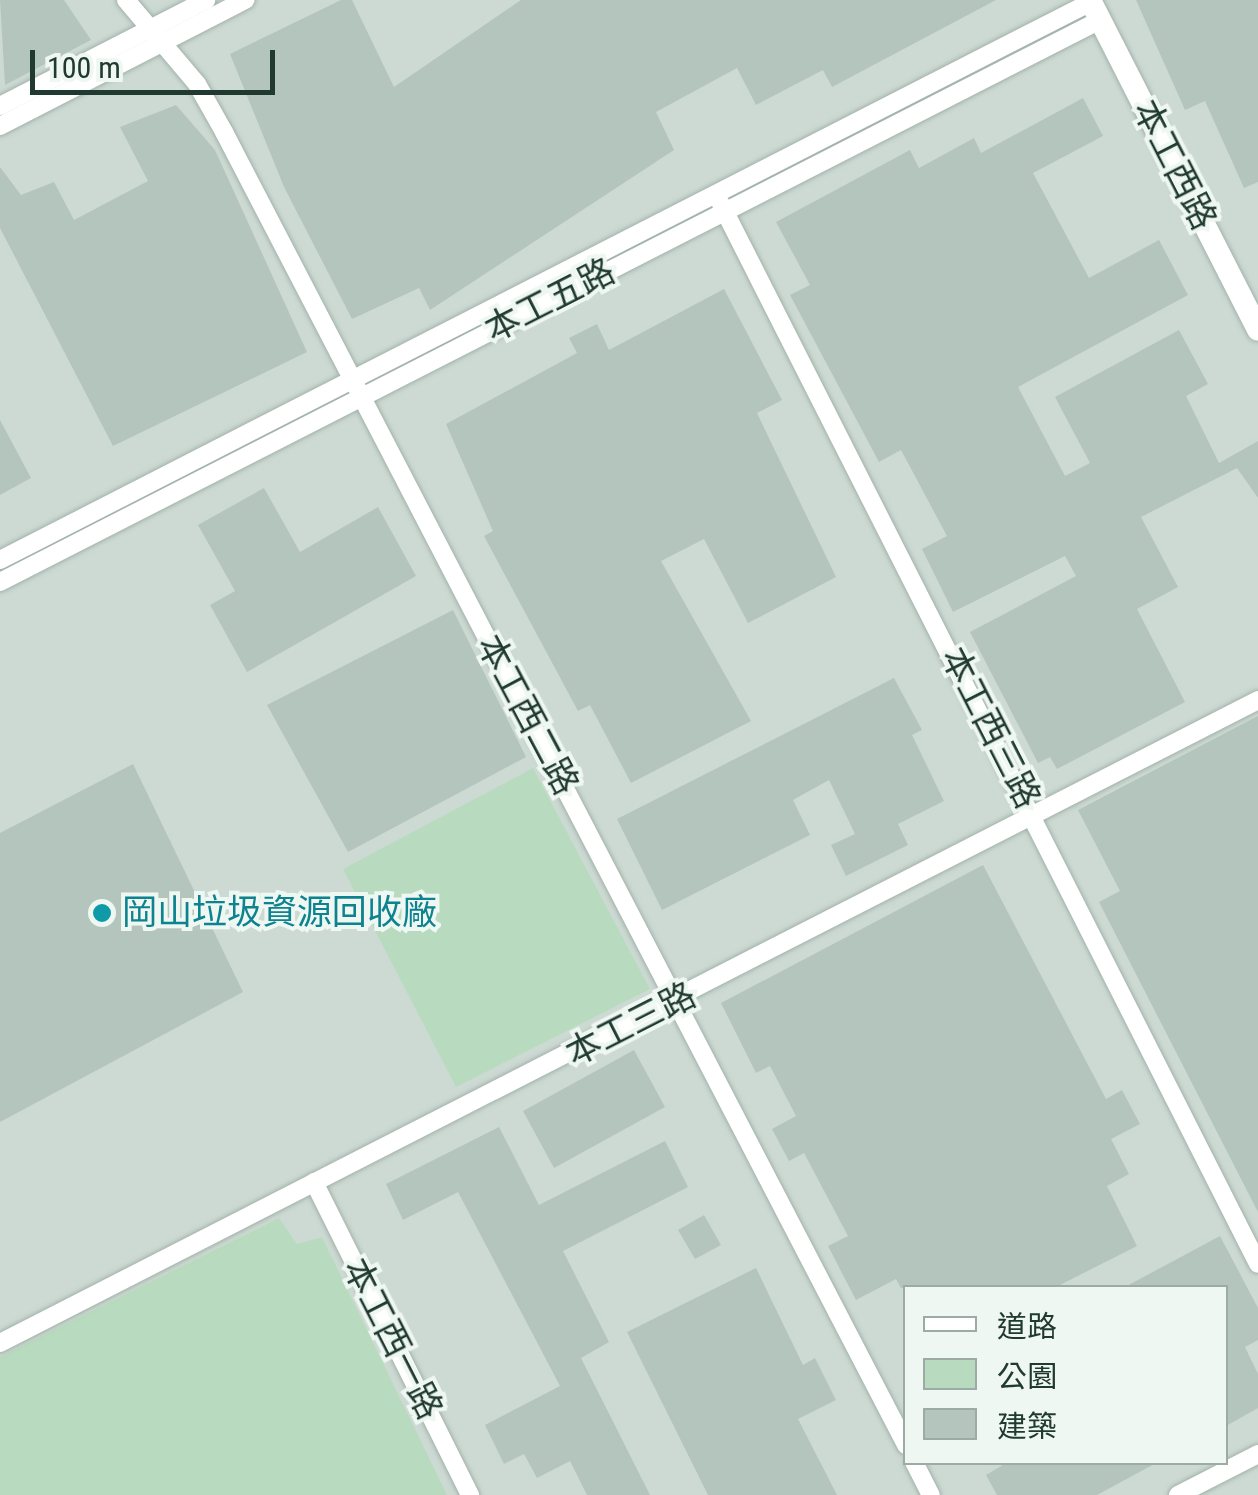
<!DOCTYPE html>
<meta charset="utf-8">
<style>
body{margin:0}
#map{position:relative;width:1258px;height:1495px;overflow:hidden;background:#dfeae4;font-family:"Roboto Condensed","Noto Sans TC",sans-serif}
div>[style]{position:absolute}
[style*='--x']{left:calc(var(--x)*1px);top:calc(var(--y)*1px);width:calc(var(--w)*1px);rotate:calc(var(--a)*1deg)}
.built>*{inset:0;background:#cddad3}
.green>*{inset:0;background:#b8dbbf}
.building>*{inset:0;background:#b4c5bd}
.roads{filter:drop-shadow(0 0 2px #a2b2ab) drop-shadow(0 0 2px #a2b2ab)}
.minor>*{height:18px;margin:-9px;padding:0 9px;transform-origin:9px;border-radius:9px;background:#fff}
.tertiary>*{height:22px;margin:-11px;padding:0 11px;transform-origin:11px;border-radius:11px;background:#fff}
.dots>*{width:28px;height:28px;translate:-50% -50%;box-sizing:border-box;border:5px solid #eff7f2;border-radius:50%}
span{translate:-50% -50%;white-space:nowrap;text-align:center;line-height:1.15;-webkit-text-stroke:8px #eff7f2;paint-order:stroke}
.street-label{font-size:35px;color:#203a31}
.culture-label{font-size:35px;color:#0d838f}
.left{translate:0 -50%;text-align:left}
.legend{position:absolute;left:903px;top:1285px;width:325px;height:180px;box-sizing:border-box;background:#eff7f2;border:2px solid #9caba5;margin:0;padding:12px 18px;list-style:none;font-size:30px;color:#203a31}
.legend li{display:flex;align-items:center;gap:20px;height:50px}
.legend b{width:50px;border:2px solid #9caba5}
.scale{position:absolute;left:30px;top:50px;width:245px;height:45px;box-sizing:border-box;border:5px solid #203a31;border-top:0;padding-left:12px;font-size:30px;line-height:35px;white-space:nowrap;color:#203a31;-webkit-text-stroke:8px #eff7f2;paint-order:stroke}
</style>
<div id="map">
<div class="built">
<i style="clip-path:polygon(evenodd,0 0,1258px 0,1258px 1495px,0 1495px,0 0,906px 1288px,1226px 1288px,1226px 1462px,906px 1462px,906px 1288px)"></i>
</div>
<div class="green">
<i style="clip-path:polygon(533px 768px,650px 989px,456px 1087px,343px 869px)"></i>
<i style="clip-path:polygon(279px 1218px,297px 1244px,322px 1237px,447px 1495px,0 1495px,0 1357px)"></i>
</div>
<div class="building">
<i style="clip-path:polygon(0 0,64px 0,91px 40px,5px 85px)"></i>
<i style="clip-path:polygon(341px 0,352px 0,394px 87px,521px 0,996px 0,832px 87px,823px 70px,756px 105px,737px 68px,656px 112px,674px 150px,430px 310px,419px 288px,352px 319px,284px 187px,230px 54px)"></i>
<i style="clip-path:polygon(1136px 0,1258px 0,1258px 182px,1244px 188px,1205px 101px,1185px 110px)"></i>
<i style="clip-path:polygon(1083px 98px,1103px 136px,1033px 173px,1089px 278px,1159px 240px,1188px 295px,1018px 387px,1065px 476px,1090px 463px,1055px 397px,1179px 330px,1208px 384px,1186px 396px,1219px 463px,1258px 441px,1258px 498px,1237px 468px,1141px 517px,1178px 587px,1137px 609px,1185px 702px,1057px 769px,1050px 757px,1038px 763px,970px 632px,1076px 576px,1065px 556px,953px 612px,922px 549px,947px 536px,901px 450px,879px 462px,790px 295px,810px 285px,776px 222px,910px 150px,919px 168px,974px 138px,981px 153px)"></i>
<i style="clip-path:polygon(176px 105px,215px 150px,307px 352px,113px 446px,0 228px,0 167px,21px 195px,54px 182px,74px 220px,148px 181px,120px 127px)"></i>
<i style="clip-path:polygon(724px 289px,782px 400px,757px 413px,836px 577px,748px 623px,704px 539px,661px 561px,751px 721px,631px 783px,590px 705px,578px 711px,484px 536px,493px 531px,446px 424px,577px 353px,569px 338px,597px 324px,609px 350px)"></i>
<i style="clip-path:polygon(0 420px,31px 478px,0 495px)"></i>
<i style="clip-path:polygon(264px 488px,300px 552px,378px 507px,416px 576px,247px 672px,210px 605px,235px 591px,198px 525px)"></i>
<i style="clip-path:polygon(453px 610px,526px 757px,348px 852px,267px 705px)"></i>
<i style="clip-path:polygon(894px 678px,922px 730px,912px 735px,944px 801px,898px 824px,908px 845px,846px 876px,831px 845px,855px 834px,829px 780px,793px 800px,810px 835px,662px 910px,617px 819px)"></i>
<i style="clip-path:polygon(1258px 716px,1258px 1212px,1099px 902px,1120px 891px,1078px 810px)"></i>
<i style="clip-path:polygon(133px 764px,243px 992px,0 1122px,0 833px)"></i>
<i style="clip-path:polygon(983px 865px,1106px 1099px,1122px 1090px,1140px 1124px,1111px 1139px,1129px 1174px,1107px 1186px,1137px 1246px,1054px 1288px,901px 1288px,896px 1279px,856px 1300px,828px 1246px,848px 1236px,804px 1153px,789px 1161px,772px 1129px,796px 1116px,770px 1066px,756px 1073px,721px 1003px)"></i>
<i style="clip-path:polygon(634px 1050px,665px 1107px,554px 1168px,523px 1111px)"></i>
<i style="clip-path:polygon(499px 1127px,539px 1205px,665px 1141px,688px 1187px,563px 1251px,609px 1342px,581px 1358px,650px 1495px,587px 1495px,570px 1461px,537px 1478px,524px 1454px,504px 1464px,485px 1425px,560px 1386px,458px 1192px,403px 1220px,386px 1184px)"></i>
<i style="clip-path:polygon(704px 1215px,721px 1245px,695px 1259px,678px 1230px)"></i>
<i style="clip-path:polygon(1220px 1236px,1258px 1308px,1258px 1340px,1245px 1347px,1258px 1374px,1258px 1408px,1226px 1426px,1226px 1288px,1123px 1288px)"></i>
<i style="clip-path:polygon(756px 1268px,803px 1365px,815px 1358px,836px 1400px,798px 1419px,837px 1495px,708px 1495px,627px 1332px)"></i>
<i style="clip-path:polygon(1008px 1462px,1158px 1462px,1097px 1495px,997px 1495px,986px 1475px)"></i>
</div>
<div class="roads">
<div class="minor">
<i style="--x:126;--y:0;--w:110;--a:49.8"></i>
<i style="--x:197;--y:84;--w:55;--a:60.6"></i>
<i style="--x:224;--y:132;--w:1480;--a:62.55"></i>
<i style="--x:0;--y:106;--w:232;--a:-27.2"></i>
<i style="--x:0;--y:126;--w:276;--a:-27.2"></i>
<i style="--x:721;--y:204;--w:1188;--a:63.13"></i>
<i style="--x:0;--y:560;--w:1225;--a:-27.09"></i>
<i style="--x:0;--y:582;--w:1235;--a:-27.06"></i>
<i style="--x:314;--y:1182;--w:350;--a:63.5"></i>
<i style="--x:0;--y:1343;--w:1413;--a:-27.07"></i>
<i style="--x:914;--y:1462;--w:37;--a:63"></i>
<i style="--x:1178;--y:1495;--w:90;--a:-27.1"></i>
</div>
<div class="tertiary">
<i style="--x:1090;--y:0;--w:370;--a:63"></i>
</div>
</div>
<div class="dots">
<i style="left:102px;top:913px;background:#0f9aa8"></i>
</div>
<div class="street-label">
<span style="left:1174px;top:165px;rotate:63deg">本工西路</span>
<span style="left:550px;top:301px;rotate:-27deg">本工五路</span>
<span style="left:527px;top:715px;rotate:62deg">本工西二路</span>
<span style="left:990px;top:728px;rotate:63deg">本工西三路</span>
<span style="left:631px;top:1025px;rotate:-27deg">本工三路</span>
<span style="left:392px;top:1339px;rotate:63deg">本工西一路</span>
</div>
<div class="culture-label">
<span class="left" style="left:122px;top:913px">岡山垃圾資源回收廠</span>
</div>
<ul class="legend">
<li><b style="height:12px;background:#fff"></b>道路</li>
<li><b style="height:28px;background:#b8dbbf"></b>公園</li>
<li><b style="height:28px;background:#b4c5bd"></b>建築</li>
</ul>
<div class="scale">100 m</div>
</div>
